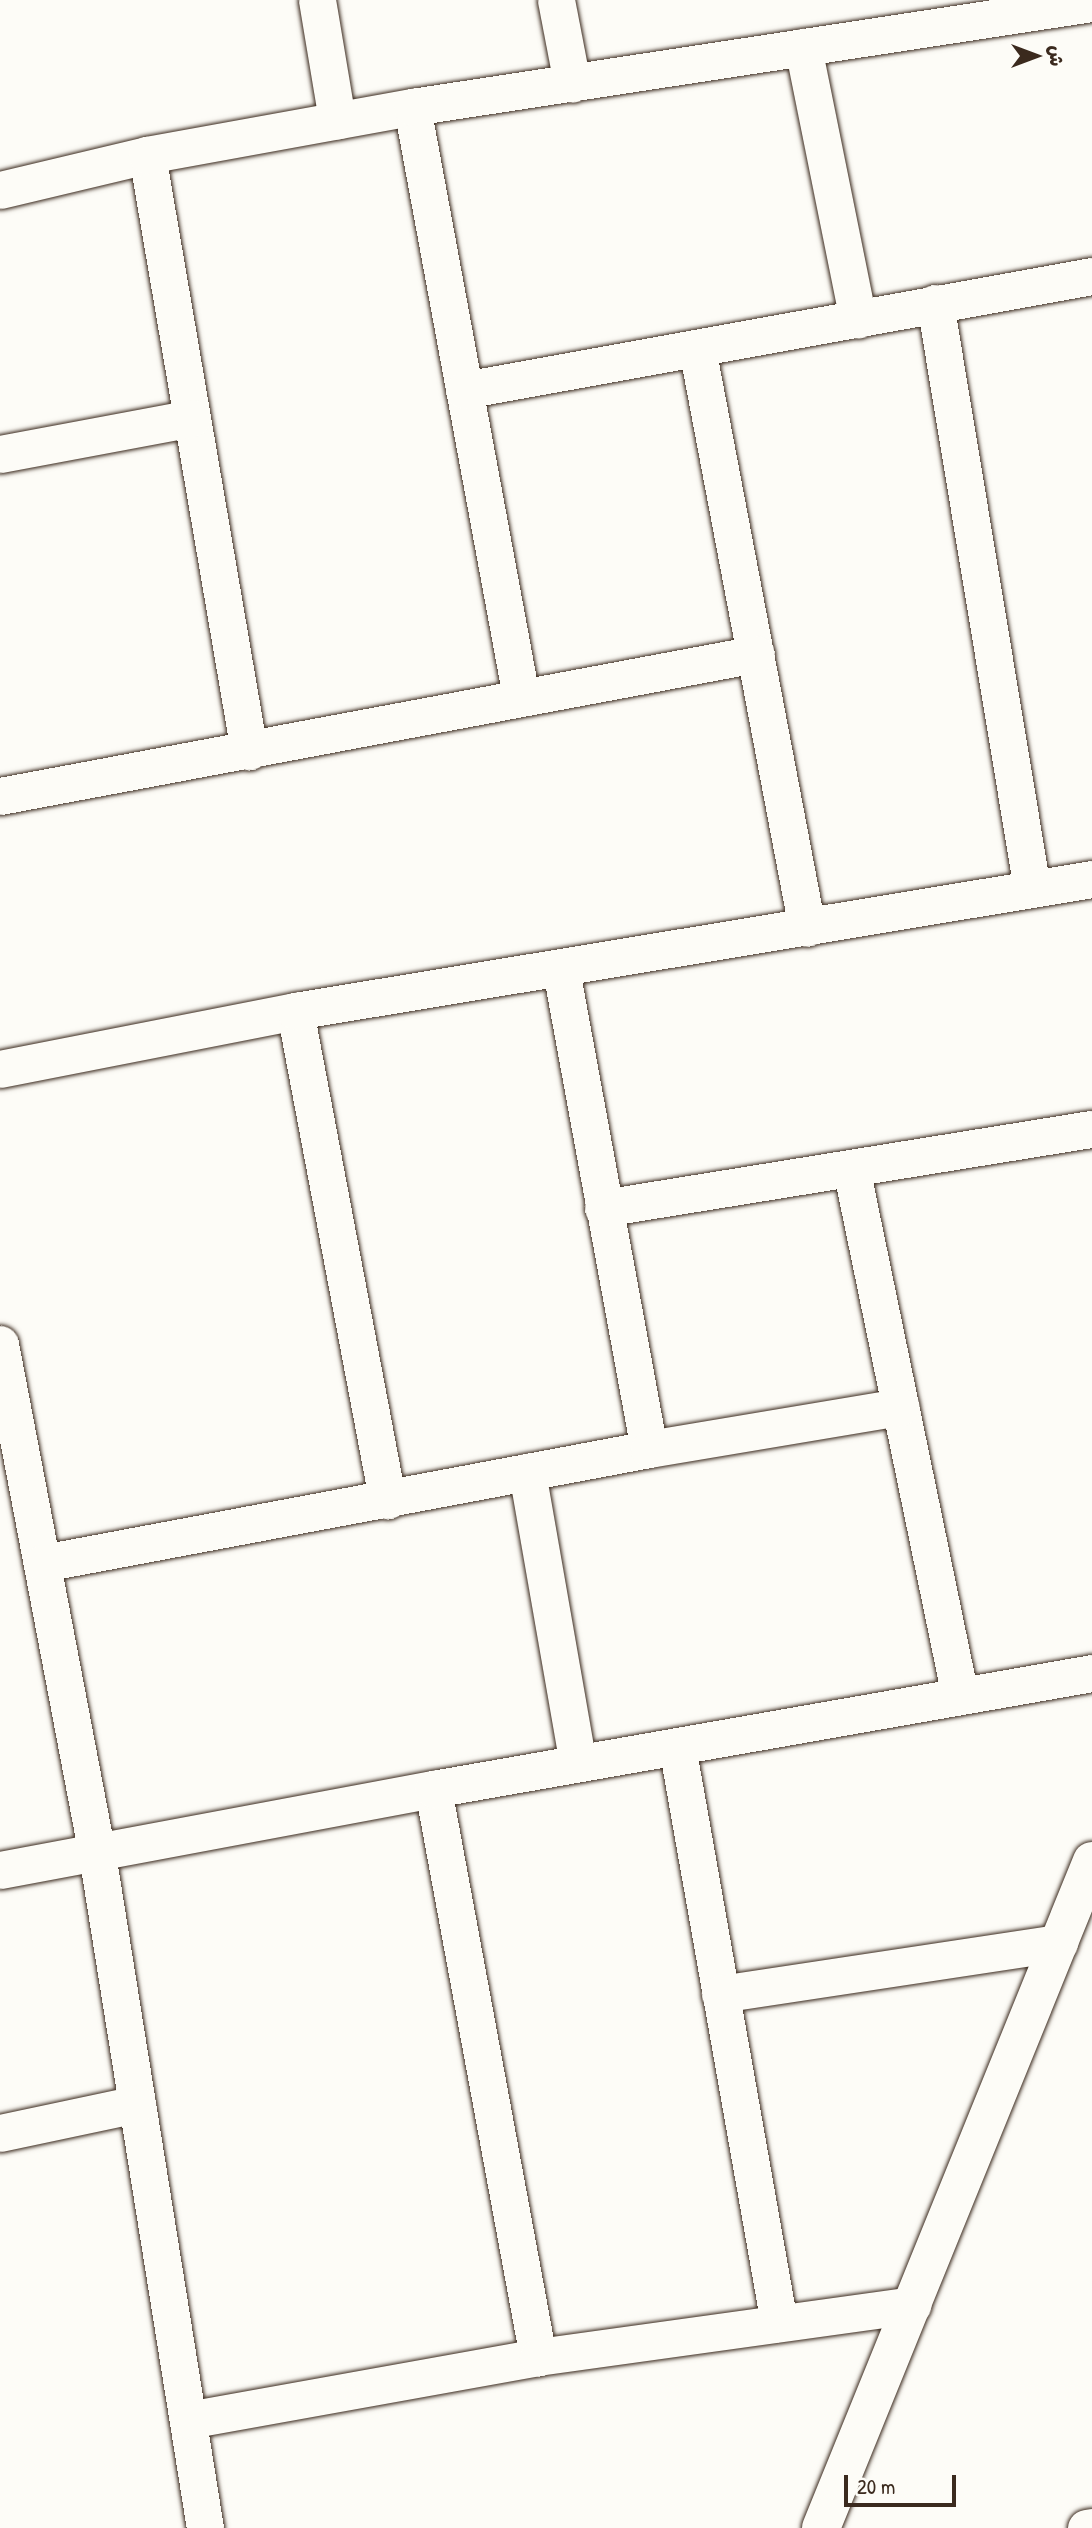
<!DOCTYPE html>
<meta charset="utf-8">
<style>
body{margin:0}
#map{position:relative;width:1092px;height:2528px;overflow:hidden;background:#fdfcf7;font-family:"Patrick Hand","Playpen Sans Arabic",sans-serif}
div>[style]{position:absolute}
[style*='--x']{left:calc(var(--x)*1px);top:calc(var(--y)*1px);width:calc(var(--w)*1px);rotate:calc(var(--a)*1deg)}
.roads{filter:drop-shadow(0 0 2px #3b2a1e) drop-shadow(0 0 2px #3b2a1e)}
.street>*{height:37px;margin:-18.5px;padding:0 18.5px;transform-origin:18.5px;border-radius:18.5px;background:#fdfcf7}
.secondary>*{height:38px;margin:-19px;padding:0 19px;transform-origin:19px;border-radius:19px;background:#fdfcf7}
span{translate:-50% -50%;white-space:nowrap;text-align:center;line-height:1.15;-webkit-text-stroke:5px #fdfcf7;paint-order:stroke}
.north{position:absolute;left:1001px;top:21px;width:70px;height:70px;-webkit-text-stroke:5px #fdfcf7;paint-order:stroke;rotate:90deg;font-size:19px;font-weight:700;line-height:28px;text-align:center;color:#3b2a1e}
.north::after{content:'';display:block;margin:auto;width:24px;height:32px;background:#3b2a1e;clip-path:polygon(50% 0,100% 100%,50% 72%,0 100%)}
.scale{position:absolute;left:844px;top:2475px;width:112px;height:32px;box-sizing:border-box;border:4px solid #3b2a1e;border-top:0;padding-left:9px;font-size:21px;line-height:24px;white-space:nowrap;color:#3b2a1e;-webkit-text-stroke:5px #fdfcf7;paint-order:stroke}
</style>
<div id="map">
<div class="roads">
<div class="street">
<i style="--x:317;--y:0;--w:122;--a:80.5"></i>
<i style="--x:556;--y:0;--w:85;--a:79.1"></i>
<i style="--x:803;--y:47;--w:278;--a:78.6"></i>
<i style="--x:412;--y:107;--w:600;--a:79.53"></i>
<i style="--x:147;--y:155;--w:605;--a:80.29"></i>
<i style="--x:0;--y:190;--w:151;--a:-13.4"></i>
<i style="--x:147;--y:155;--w:269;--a:-10.3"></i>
<i style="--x:412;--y:107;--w:688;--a:-8.7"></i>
<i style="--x:935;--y:303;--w:594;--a:80.6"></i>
<i style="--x:697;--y:348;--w:590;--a:79.26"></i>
<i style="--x:464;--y:390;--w:638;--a:-10.29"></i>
<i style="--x:0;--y:454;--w:195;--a:-10.6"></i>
<i style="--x:0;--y:796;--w:769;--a:-10.64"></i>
<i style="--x:561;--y:970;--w:487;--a:79.6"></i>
<i style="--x:295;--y:1011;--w:498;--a:79.3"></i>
<i style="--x:0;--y:1069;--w:301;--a:-11.1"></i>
<i style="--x:295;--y:1011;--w:808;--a:-9.4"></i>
<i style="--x:851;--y:1168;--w:539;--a:78.34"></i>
<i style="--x:603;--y:1208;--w:495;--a:-9.2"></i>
<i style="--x:0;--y:1344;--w:519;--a:79.23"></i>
<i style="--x:97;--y:1854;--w:683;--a:80.9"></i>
<i style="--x:527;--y:1472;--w:295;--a:80.1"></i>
<i style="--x:43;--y:1563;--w:617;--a:-10.65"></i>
<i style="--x:649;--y:1449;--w:255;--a:-9.5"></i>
<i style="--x:677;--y:1746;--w:586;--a:79.98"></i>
<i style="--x:433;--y:1789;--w:578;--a:79.53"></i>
<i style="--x:0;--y:1870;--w:441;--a:-10.6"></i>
<i style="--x:433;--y:1789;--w:669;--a:-9.98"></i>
<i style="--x:720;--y:1994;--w:343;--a:-8.6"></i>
<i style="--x:0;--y:2133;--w:140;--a:-12"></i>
<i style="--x:188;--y:2420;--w:356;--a:-10.2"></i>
<i style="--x:538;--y:2357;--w:378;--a:-7.9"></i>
<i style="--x:1086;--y:2528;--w:6;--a:-9"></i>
</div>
<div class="secondary">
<i style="--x:821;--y:2528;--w:720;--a:-67.89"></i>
</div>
</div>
<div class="north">ش</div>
<div class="scale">20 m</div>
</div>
